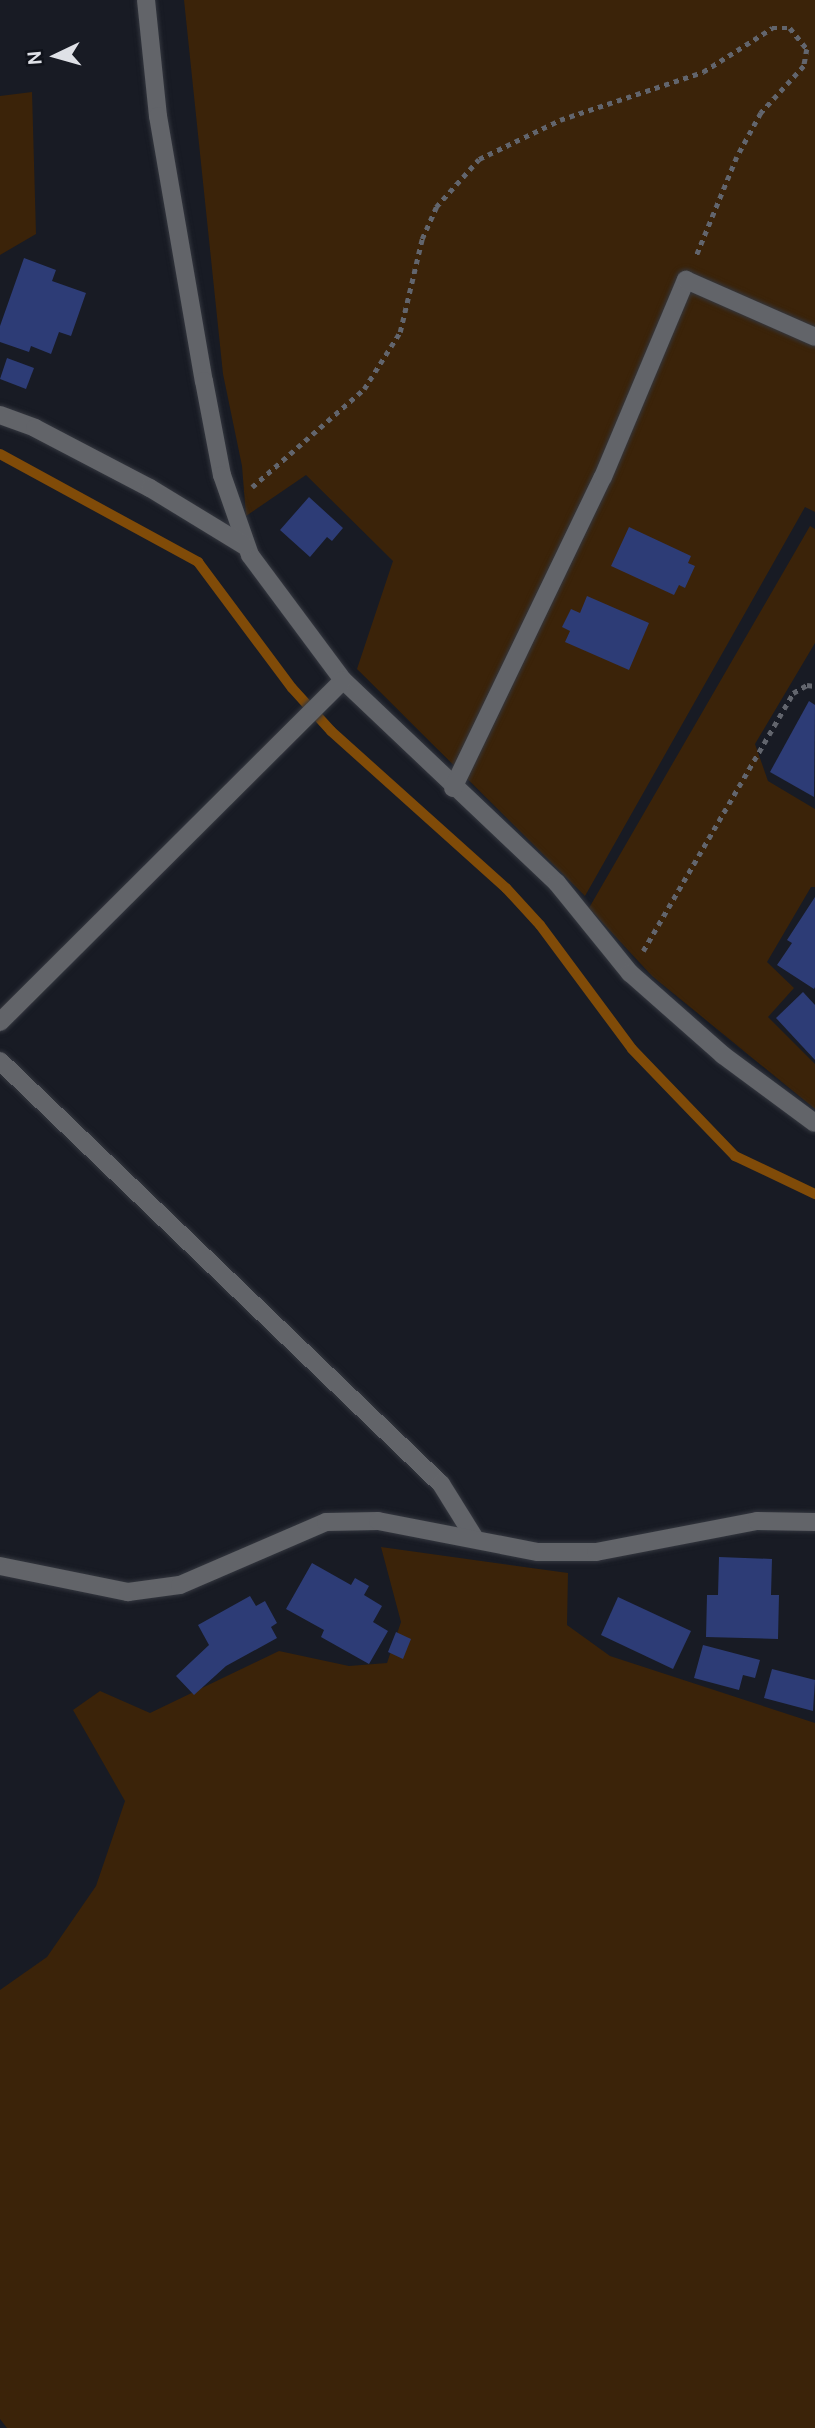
<!DOCTYPE html>
<style>
body{margin:0}
#map{position:relative;width:815px;height:2428px;overflow:hidden;background:#181b24;font-family:"DM Sans",sans-serif}
div>[style]{position:absolute}
[style*='--x']{left:calc(var(--x)*1px);top:calc(var(--y)*1px);width:calc(var(--w)*1px);rotate:calc(var(--a)*1deg)}
.green>*{inset:0;background:#3b2309}
.stream>*{height:10px;margin:-5px;padding:0 5px;transform-origin:5px;border-radius:5px;background:#804b08}
.building>*{inset:0;background:#2d3c76}
.path>*{height:4.5px;margin-top:-2.25px;transform-origin:0;background:repeating-linear-gradient(90deg,#62656d 0 5px,transparent 0 10px)}
.roads{filter:drop-shadow(0 0 2px #34373f) drop-shadow(0 0 2px #34373f)}
.minor>*{height:18px;margin:-9px;padding:0 9px;transform-origin:9px;border-radius:9px;background:#626469}
span{translate:-50% -50%;white-space:nowrap;text-align:center;line-height:1.15;-webkit-text-stroke:5px #0f121a;paint-order:stroke}
.north{position:absolute;left:21px;top:21px;width:70px;height:70px;-webkit-text-stroke:5px #0f121a;paint-order:stroke;rotate:265deg;font-size:19px;font-weight:700;line-height:28px;text-align:center;color:#dfe1e7}
.north::after{content:'';display:block;margin:auto;width:24px;height:32px;background:#dfe1e7;clip-path:polygon(50% 0,100% 100%,50% 72%,0 100%)}
</style>
<div id="map">
<div class="green">
<i style="clip-path:polygon(184px 0,815px 0,815px 512px,805px 507px,585px 896px,357px 669px,393px 561px,306px 475px,246px 516px,242px 466px,223px 374px)"></i>
<i style="clip-path:polygon(32px 92px,36px 234px,0 255px,0 96px)"></i>
<i style="clip-path:polygon(810px 526px,815px 529px,815px 643px,755px 744px,768px 781px,815px 809px,815px 887px,811px 887px,767px 962px,794px 988px,768px 1017px,815px 1064px,815px 1109px,652px 976px,589px 908px)"></i>
<i style="clip-path:polygon(381px 1547px,568px 1573px,567px 1625px,610px 1656px,815px 1723px,815px 2428px,7px 2428px,0 2419px,0 1990px,47px 1957px,96px 1886px,125px 1801px,73px 1710px,100px 1691px,150px 1713px,279px 1651px,349px 1666px,387px 1663px,401px 1622px)"></i>
</div>
<div class="stream">
<i style="--x:0;--y:454;--w:226;--a:28.6"></i>
<i style="--x:198;--y:562;--w:157;--a:53.3"></i>
<i style="--x:292;--y:688;--w:58;--a:47.8"></i>
<i style="--x:331;--y:731;--w:235;--a:41.9"></i>
<i style="--x:506;--y:888;--w:50;--a:47.4"></i>
<i style="--x:540;--y:925;--w:154;--a:53.4"></i>
<i style="--x:632;--y:1049;--w:149;--a:46.1"></i>
<i style="--x:735;--y:1156;--w:89;--a:25.4"></i>
</div>
<div class="building">
<i style="clip-path:polygon(24px 258px,56px 270px,52px 281px,86px 293px,71px 336px,59px 332px,51px 354px,31px 346px,29px 352px,0 342px,0 326px)"></i>
<i style="clip-path:polygon(7px 358px,34px 368px,26px 389px,0 379px)"></i>
<i style="clip-path:polygon(309px 497px,343px 528px,332px 541px,327px 537px,310px 557px,280px 530px)"></i>
<i style="clip-path:polygon(629px 527px,691px 556px,688px 563px,695px 566px,685px 588px,679px 585px,674px 595px,611px 566px)"></i>
<i style="clip-path:polygon(587px 596px,649px 623px,629px 670px,565px 642px,570px 631px,562px 627px,571px 609px,580px 613px)"></i>
<i style="clip-path:polygon(809px 701px,815px 705px,814px 797px,770px 772px)"></i>
<i style="clip-path:polygon(815px 897px,815px 987px,814px 989px,777px 965px,792px 943px,787px 940px)"></i>
<i style="clip-path:polygon(803px 992px,815px 1005px,815px 1060px,776px 1018px)"></i>
<i style="clip-path:polygon(719px 1557px,772px 1559px,771px 1595px,779px 1595px,778px 1639px,706px 1637px,707px 1595px,718px 1595px)"></i>
<i style="clip-path:polygon(312px 1563px,351px 1585px,355px 1578px,369px 1586px,364px 1595px,382px 1606px,373px 1622px,388px 1631px,369px 1664px,321px 1637px,324px 1630px,286px 1609px)"></i>
<i style="clip-path:polygon(250px 1596px,256px 1606px,265px 1601px,277px 1623px,271px 1627px,277px 1638px,226px 1666px,194px 1695px,176px 1676px,209px 1645px,198px 1625px)"></i>
<i style="clip-path:polygon(618px 1597px,691px 1631px,673px 1669px,601px 1635px)"></i>
<i style="clip-path:polygon(396px 1632px,411px 1639px,403px 1659px,388px 1652px)"></i>
<i style="clip-path:polygon(703px 1645px,760px 1660px,755px 1678px,743px 1675px,739px 1690px,694px 1678px)"></i>
<i style="clip-path:polygon(772px 1669px,815px 1680px,813px 1711px,764px 1698px)"></i>
</div>
<div class="path">
<i style="--x:252;--y:487;--w:149;--a:-41.2"></i>
<i style="--x:364;--y:389;--w:67;--a:-57.7"></i>
<i style="--x:400;--y:332;--w:96;--a:-76.7"></i>
<i style="--x:422;--y:239;--w:35;--a:-66"></i>
<i style="--x:436;--y:207;--w:64;--a:-48.1"></i>
<i style="--x:479;--y:159;--w:90;--a:-25.7"></i>
<i style="--x:560;--y:120;--w:151;--a:-18.6"></i>
<i style="--x:703;--y:72;--w:82;--a:-32.5"></i>
<i style="--x:772;--y:28;--w:18;--a:0"></i>
<i style="--x:790;--y:28;--w:27;--a:51"></i>
<i style="--x:807;--y:49;--w:17;--a:100"></i>
<i style="--x:804;--y:66;--w:64;--a:132.5"></i>
<i style="--x:761;--y:113;--w:50;--a:118.6"></i>
<i style="--x:737;--y:157;--w:108;--a:112.3"></i>
<i style="--x:643;--y:951;--w:298;--a:-59.8"></i>
<i style="--x:793;--y:693;--w:16;--a:-30"></i>
<i style="--x:807;--y:685;--w:8;--a:7"></i>
</div>
<div class="roads">
<div class="minor">
<i style="--x:146;--y:0;--w:117;--a:84.1"></i>
<i style="--x:158;--y:116;--w:269;--a:80.2"></i>
<i style="--x:204;--y:381;--w:96;--a:79.2"></i>
<i style="--x:222;--y:475;--w:85;--a:70.7"></i>
<i style="--x:250;--y:555;--w:156;--a:53.4"></i>
<i style="--x:343;--y:680;--w:295;--a:43.5"></i>
<i style="--x:557;--y:883;--w:116;--a:51"></i>
<i style="--x:630;--y:973;--w:124;--a:41.4"></i>
<i style="--x:723;--y:1055;--w:114;--a:36.5"></i>
<i style="--x:0;--y:415;--w:37;--a:20"></i>
<i style="--x:35;--y:428;--w:130;--a:27.6"></i>
<i style="--x:150;--y:488;--w:111;--a:31.4"></i>
<i style="--x:453;--y:788;--w:345;--a:-64.3"></i>
<i style="--x:603;--y:477;--w:214;--a:-67.2"></i>
<i style="--x:686;--y:280;--w:141;--a:23.8"></i>
<i style="--x:0;--y:1022;--w:484;--a:-44.9"></i>
<i style="--x:0;--y:1061;--w:611;--a:43.81"></i>
<i style="--x:441;--y:1484;--w:62;--a:58.1"></i>
<i style="--x:0;--y:1566;--w:131;--a:11.5"></i>
<i style="--x:128;--y:1592;--w:52;--a:-7.7"></i>
<i style="--x:180;--y:1585;--w:159;--a:-23.3"></i>
<i style="--x:326;--y:1522;--w:52;--a:-1.1"></i>
<i style="--x:378;--y:1521;--w:163;--a:11"></i>
<i style="--x:538;--y:1552;--w:58;--a:0"></i>
<i style="--x:596;--y:1552;--w:164;--a:-10.9"></i>
<i style="--x:757;--y:1521;--w:58;--a:1"></i>
</div>
</div>
<div class="north">N</div>
</div>
